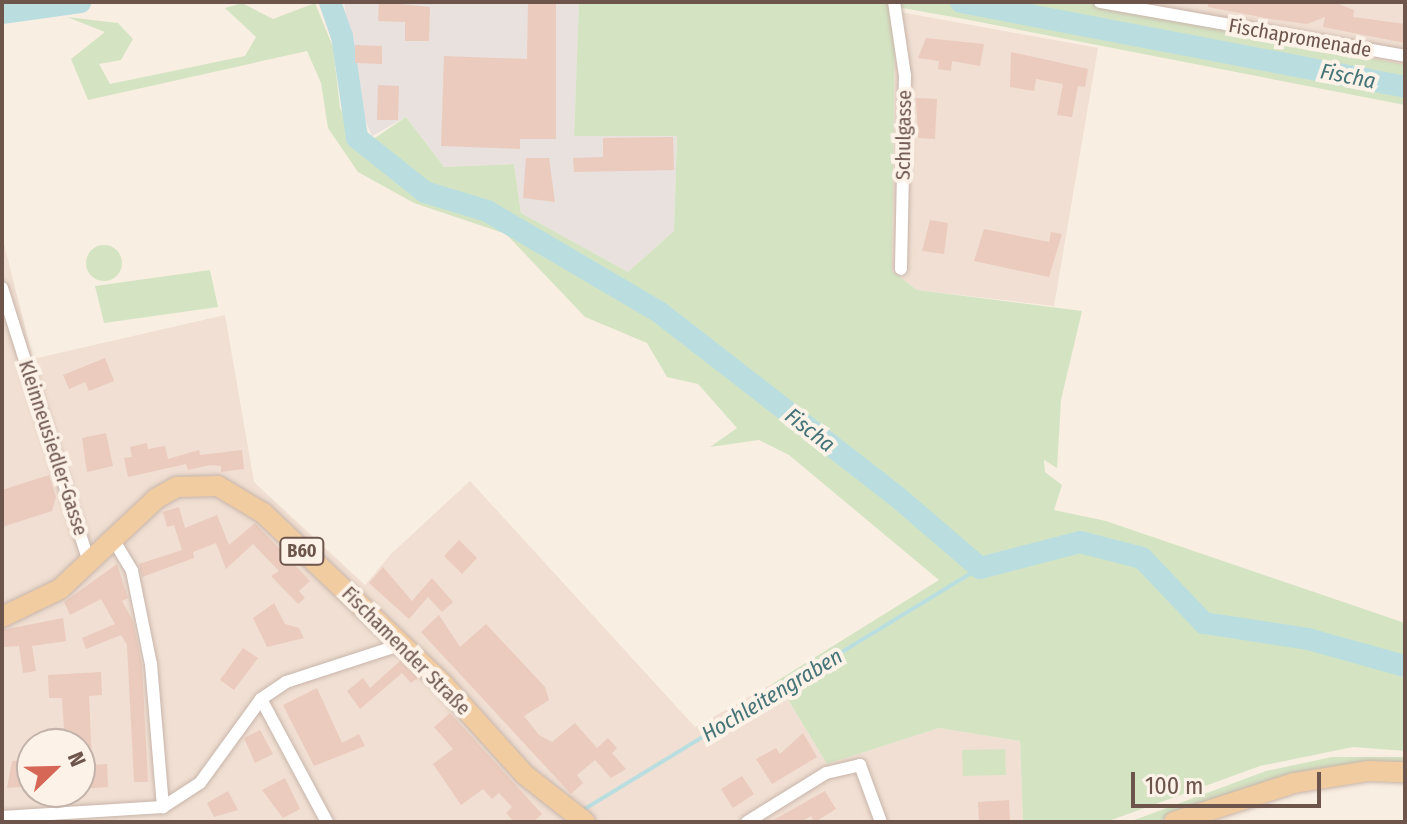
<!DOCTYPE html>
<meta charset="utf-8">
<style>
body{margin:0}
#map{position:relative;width:1407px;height:824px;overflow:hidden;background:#f9eee2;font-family:"Fira Sans Condensed",sans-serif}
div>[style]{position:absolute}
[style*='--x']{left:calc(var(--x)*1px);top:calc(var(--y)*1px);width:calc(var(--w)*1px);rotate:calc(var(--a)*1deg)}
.residential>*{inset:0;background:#f0dfd2}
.industrial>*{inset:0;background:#e8e1dd}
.green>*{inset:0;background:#d4e4c3}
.round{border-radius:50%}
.stream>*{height:4px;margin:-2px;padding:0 2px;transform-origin:2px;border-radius:2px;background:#badee0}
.river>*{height:22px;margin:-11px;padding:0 11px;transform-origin:11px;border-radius:11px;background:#badee0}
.building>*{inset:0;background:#ebcbbd}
.roads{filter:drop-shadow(0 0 2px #c8b5ab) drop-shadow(0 0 2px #c8b5ab)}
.minor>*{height:12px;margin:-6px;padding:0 6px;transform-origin:6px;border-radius:6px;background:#fff}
.primary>*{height:20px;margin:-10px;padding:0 10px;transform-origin:10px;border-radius:10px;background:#f1cca1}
span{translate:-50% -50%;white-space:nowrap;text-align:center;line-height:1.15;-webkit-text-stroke:8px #fcf2e8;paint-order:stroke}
.shield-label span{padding:2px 6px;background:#fcf2e8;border:2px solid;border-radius:6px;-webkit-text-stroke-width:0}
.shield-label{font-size:18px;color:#6d554c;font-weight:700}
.street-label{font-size:20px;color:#6d554c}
.water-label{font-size:22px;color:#457478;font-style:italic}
.frame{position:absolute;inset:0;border:4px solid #6d554c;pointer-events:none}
.north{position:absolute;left:16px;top:728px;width:80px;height:80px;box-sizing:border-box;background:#fcf2e8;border:2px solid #c3b3aa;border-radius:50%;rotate:67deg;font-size:22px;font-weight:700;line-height:32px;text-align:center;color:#6d554c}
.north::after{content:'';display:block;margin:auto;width:28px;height:36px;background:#d66655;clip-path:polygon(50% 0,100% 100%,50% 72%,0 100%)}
.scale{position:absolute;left:1131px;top:772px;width:190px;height:36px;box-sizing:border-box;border:4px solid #6d554c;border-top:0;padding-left:10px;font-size:24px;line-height:28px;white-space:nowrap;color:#6d554c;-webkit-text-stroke:6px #fcf2e8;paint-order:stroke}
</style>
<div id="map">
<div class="residential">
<i style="clip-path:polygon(1089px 2px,1405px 2px,1405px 65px,1390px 63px)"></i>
<i style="clip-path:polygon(895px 11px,1098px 48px,1054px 306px,917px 290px,892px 271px)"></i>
<i style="clip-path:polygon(evenodd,2px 236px,33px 359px,225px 315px,254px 482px,365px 585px,391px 554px,470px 481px,695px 727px,772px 684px,784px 693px,827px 764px,939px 728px,1020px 741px,1023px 822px,2px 822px,2px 236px,32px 744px,80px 744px,80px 792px,32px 792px,32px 744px)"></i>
</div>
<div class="industrial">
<i style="clip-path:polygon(344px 2px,579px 2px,574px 136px,677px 136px,674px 231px,628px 272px,521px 213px,514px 164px,444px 167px,406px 117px,372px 136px,360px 108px)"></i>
</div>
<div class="green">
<i style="clip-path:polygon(579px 2px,1089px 2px,1405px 65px,1405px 105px,964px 19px,897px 7px,895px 11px,892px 271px,917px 290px,1082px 311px,1061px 400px,1057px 468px,1044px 460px,1045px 472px,1062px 485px,1054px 510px,1106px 521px,1405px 623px,1405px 751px,1353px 747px,1260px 766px,1106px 822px,1023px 822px,1020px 741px,939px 728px,827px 764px,784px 693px,772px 684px,939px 580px,789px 455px,759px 440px,710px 447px,737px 428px,698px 384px,667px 377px,647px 343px,585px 317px,506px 234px,414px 203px,358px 172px,328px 128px,321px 83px,307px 51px,88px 100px,71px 59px,105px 32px,67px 17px,118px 23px,133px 39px,121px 60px,99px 64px,110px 84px,245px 56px,256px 37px,225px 8px,242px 3px,273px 19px,315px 3px,333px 47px,340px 108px,360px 148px,406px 117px,444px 167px,514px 164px,521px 213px,628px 272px,674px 231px,677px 136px,574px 136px)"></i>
<i class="round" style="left:86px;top:245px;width:36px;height:36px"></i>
<i style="clip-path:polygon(210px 270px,218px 307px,104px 323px,95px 286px)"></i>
<i style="clip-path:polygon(1005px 749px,1006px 775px,963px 776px,962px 750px)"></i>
<i style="clip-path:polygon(1332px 757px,1405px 757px,1405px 765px,1206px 804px,1155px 822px,1129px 822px,1266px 771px)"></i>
</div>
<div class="stream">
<i style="--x:583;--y:810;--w:465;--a:-31.4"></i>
</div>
<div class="river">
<i style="--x:330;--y:2;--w:36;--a:71"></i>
<i style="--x:342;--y:36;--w:103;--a:81.6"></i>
<i style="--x:357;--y:138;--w:87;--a:38.5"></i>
<i style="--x:425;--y:192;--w:65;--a:17"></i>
<i style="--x:487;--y:211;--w:199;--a:30.4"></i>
<i style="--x:659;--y:312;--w:297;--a:37.8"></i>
<i style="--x:894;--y:494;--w:113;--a:40.7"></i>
<i style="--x:980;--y:568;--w:103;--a:-14.6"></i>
<i style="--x:1080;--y:542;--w:64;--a:14.5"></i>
<i style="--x:1142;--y:558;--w:90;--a:46.4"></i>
<i style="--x:1204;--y:623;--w:105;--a:8.7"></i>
<i style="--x:1308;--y:639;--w:101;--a:15.6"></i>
<i style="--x:961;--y:2;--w:452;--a:10.8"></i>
<i style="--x:2;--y:13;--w:79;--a:-8"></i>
</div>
<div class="building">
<i style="clip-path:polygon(379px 2px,430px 7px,429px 41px,405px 41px,405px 22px,378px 21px)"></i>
<i style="clip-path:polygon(528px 2px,556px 2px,556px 139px,520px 139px,520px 149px,441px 146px,444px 56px,527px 59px)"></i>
<i style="clip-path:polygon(1208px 2px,1338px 4px,1354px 10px,1353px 17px,1405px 24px,1405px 43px,1323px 27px,1325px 17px,1307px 24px,1271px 19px,1208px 7px)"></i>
<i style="clip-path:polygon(926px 38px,984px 44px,980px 66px,952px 61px,951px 71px,938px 69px,939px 61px,918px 58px)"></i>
<i style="clip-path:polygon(355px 45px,382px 46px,382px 64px,355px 63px)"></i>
<i style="clip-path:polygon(1011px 52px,1088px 69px,1085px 87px,1078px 86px,1072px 117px,1057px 115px,1063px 84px,1036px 79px,1034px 91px,1010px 87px)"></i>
<i style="clip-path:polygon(378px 85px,399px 86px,398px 120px,377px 120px)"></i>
<i style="clip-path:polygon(916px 98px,937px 99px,935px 139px,918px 138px)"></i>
<i style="clip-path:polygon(673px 137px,674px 170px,574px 172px,573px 158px,603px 157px,603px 138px)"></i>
<i style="clip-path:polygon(526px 158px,549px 158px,555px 202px,523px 198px)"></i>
<i style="clip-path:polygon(930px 220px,948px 223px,944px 254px,922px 251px)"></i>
<i style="clip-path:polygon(984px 229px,1049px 242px,1051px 232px,1062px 234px,1049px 277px,974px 261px)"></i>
<i style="clip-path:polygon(105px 358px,114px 381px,89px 391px,85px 382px,69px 389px,63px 375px)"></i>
<i style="clip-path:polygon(106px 433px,113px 466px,87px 472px,82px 438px)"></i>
<i style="clip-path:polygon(147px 443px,148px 449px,165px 446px,168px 459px,199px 450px,200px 455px,242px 450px,244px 469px,221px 472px,221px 466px,210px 465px,188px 470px,186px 464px,128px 477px,124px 458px,132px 457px,130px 447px)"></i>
<i style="clip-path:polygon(49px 475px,56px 497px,52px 511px,2px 527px,2px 490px)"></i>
<i style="clip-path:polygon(179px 507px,185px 528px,217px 515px,229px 545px,255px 523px,310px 581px,299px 591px,305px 598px,298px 604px,273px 578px,271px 576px,279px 571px,253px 544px,226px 569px,216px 543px,193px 552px,194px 558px,142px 577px,139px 564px,182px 550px,174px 525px,167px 527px,163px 512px)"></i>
<i style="clip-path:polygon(459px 540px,477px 558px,462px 574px,444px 556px)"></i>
<i style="clip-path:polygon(117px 564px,128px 598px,122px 601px,133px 621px,142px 665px,148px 782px,134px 782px,127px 645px,121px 635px,86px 649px,82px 638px,115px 624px,101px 599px,70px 615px,64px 602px)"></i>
<i style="clip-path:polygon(383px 567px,412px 601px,432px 578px,453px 602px,442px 612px,428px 597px,409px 619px,369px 583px)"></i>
<i style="clip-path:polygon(274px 603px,285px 624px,299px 628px,304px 638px,267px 647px,253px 618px)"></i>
<i style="clip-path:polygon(439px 615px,460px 647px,486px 624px,545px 687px,549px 700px,524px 716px,539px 735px,552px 742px,575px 723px,597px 748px,608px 738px,617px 748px,612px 753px,626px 769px,611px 778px,595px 760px,577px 775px,583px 783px,571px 794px,421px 632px)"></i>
<i style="clip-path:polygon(63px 618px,66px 641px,32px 646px,36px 671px,23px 673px,19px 646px,2px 647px,2px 630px)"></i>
<i style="clip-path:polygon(243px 648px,258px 658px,234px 690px,220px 680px)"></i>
<i style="clip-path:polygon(400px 661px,418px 678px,411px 683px,402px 673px,360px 709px,347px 691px,363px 678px,370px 688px)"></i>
<i style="clip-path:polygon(101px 672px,102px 695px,89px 696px,92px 765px,107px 764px,108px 787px,80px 789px,80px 744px,65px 744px,62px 698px,49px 698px,48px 675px)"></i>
<i style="clip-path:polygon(317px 688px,342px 743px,359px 734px,365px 746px,314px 766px,283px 705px)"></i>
<i style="clip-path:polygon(450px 713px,542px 814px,533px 822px,514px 822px,506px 813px,512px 807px,499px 793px,492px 799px,483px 789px,461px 805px,433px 764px,453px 749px,434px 727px)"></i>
<i style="clip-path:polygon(260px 730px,273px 754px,255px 763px,244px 738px)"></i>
<i style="clip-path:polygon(803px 733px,817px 757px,772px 784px,756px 759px,776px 748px,780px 754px)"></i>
<i style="clip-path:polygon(32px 760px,32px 786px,7px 788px,12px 761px)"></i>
<i style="clip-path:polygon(742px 776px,754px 794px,733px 808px,721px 789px)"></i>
<i style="clip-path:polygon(285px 778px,300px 809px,283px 818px,262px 790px)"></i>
<i style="clip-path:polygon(228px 791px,238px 810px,214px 817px,207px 803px)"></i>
<i style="clip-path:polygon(825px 791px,836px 809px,815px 822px,811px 816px,801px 822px,770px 822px)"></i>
<i style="clip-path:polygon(1009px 800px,1010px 822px,979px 822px,978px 802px)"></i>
</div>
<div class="roads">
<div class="minor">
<i style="--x:894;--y:2;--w:75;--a:81.5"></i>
<i style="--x:905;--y:76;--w:193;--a:91.2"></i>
<i style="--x:1100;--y:2;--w:310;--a:10"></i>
<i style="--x:2;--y:288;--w:288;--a:72.4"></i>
<i style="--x:113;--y:539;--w:37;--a:59"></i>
<i style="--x:132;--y:571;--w:95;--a:78.5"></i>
<i style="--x:151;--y:664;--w:144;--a:85.2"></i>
<i style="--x:261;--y:699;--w:140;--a:61.8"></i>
<i style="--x:2;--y:817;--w:161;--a:-3.6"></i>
<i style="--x:163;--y:807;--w:44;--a:-33"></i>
<i style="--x:200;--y:783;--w:104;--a:-54"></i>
<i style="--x:261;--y:699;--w:30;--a:-34"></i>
<i style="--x:286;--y:682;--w:123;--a:-18"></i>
<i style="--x:747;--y:822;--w:93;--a:-31.8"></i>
<i style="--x:826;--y:773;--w:35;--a:-13"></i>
<i style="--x:860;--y:765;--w:61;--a:69.8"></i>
</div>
<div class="primary">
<i style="--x:2;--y:617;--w:64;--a:-25.8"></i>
<i style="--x:60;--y:589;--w:133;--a:-43.2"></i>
<i style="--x:157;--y:498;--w:23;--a:-29"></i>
<i style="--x:177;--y:487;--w:41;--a:-1.4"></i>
<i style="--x:218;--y:486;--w:52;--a:31"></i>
<i style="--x:263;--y:513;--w:248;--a:43.5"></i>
<i style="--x:443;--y:684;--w:122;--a:48"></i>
<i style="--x:525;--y:775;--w:76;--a:38.1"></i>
<i style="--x:1174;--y:822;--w:126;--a:-18"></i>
<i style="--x:1294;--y:783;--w:76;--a:-9.1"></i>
<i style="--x:1369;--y:771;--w:36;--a:2"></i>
</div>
</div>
<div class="shield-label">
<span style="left:302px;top:551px">B60</span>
</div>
<div class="street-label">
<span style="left:1300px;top:38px;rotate:10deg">Fischapromenade</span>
<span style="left:904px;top:135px;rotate:-89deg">Schulgasse</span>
<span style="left:53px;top:448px;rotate:72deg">Kleinneusiedler-Gasse</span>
<span style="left:406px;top:651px;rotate:45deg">Fischamender Straße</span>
</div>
<div class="water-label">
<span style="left:1348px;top:76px;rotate:11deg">Fischa</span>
<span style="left:810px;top:430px;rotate:38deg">Fischa</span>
<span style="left:772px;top:695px;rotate:-31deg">Hochleitengraben</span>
</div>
<div class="frame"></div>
<div class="north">N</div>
<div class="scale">100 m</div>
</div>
